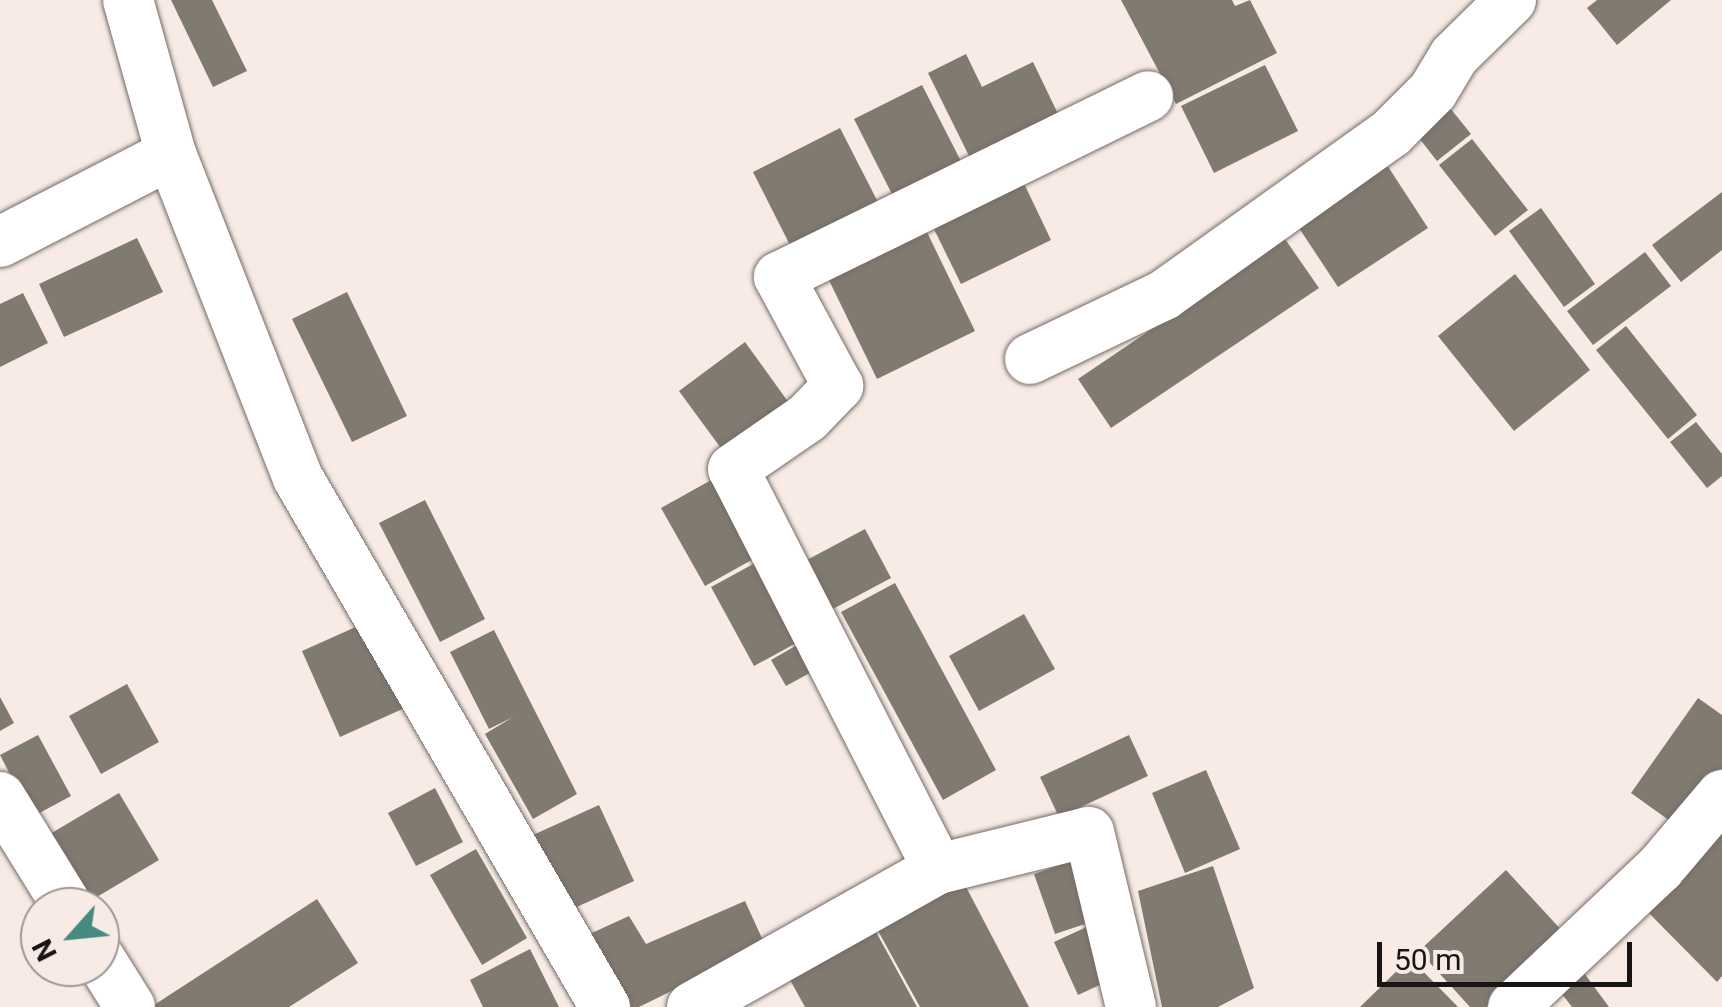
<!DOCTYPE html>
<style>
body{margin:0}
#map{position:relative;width:1722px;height:1007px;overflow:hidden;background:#f8ebe6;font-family:Roboto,sans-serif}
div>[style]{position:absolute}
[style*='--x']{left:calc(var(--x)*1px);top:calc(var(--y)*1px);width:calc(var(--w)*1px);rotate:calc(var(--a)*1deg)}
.building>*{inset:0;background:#817a71}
.roads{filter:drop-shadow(0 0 2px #746a65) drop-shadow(0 0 2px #746a65)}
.minor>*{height:50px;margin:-25px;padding:0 25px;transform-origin:25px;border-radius:25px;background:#fff}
span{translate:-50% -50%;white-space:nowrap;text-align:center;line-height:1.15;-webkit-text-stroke:8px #f8ebe6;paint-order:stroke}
.north{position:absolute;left:20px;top:887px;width:100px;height:100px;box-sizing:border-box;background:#f8ebe6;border:2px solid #9f9592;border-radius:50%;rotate:243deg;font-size:28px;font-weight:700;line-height:40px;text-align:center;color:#191514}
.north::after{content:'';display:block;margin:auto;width:35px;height:45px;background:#468b81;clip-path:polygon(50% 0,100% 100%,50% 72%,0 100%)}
.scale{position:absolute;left:1377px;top:942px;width:255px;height:45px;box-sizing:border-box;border:5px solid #191514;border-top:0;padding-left:12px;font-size:30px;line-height:35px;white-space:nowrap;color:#191514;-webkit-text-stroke:8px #f8ebe6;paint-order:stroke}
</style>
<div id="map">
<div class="building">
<i style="clip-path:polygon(171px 0,212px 0,247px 71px,213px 87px)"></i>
<i style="clip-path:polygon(1121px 0,1232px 0,1235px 6px,1250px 0,1277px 53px,1176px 104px)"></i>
<i style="clip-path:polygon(1597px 0,1671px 0,1617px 45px,1587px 8px)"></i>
<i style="clip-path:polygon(966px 54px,982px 87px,1033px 62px,1061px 120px,973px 164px,928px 73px)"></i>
<i style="clip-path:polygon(1265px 65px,1298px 131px,1214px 173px,1181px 106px)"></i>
<i style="clip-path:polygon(922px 85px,966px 171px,898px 206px,854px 119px)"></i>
<i style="clip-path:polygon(1442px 98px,1471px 134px,1437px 161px,1408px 124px)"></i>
<i style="clip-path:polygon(840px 128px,883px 212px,796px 257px,753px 172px)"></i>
<i style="clip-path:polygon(1472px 139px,1528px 210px,1495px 236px,1439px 165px)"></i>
<i style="clip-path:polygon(1387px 165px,1428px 228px,1338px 287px,1297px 225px)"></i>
<i style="clip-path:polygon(1020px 175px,1051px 240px,961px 284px,929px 219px)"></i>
<i style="clip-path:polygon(1722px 192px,1722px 250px,1681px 282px,1652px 245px)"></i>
<i style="clip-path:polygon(1541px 208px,1595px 284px,1564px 307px,1509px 231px)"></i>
<i style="clip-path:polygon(924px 226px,975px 331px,877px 379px,826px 274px)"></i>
<i style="clip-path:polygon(137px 238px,163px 292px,64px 337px,39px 284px)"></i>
<i style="clip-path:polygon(1285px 239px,1319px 288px,1111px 428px,1078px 379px)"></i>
<i style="clip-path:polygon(1645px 252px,1671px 286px,1593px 345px,1567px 311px)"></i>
<i style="clip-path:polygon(1515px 274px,1590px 370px,1514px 431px,1438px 336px)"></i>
<i style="clip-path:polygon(347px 292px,407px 416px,352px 442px,292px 319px)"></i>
<i style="clip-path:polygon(23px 293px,48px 343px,0 367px,0 304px)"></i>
<i style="clip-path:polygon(1626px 326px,1697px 415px,1668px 439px,1596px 350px)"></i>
<i style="clip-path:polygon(745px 342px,789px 403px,723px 451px,679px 391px)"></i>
<i style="clip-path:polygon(1696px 422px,1722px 454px,1722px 476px,1707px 488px,1670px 442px)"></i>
<i style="clip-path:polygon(713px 479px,757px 557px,705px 586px,661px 508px)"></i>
<i style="clip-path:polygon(425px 500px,485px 619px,440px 642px,379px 523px)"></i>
<i style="clip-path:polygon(865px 529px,891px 578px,831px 610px,805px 561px)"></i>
<i style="clip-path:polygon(757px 562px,800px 641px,754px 666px,711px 587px)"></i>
<i style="clip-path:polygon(895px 583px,996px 770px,943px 800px,841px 612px)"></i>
<i style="clip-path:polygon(1024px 614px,1055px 669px,979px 711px,949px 656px)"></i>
<i style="clip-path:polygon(369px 621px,407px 707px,340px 737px,302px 651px)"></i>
<i style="clip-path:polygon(494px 630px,577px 794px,533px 819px,485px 734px,513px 717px,489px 729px,450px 652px)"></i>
<i style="clip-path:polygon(804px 641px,819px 668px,786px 686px,771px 660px)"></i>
<i style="clip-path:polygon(127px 684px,159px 742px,101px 774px,69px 716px)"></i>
<i style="clip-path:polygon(0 697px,14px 723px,0 731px)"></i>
<i style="clip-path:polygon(1698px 698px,1722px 715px,1722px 777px,1684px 831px,1631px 793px)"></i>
<i style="clip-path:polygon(38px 735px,71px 796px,32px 817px,0 755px)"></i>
<i style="clip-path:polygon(1129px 735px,1148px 776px,1059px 817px,1040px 777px)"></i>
<i style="clip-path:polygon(1206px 770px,1240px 849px,1185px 873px,1152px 793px)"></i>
<i style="clip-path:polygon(435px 788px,463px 842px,416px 866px,388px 813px)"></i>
<i style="clip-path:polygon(119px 793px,159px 860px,85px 904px,45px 837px)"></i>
<i style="clip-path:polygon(599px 805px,634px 881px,568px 911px,533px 835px)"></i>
<i style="clip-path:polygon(1722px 831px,1722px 976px,1717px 982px,1637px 901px)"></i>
<i style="clip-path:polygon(476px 849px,527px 938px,482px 965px,430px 875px)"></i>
<i style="clip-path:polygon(1071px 861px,1094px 921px,1055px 934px,1034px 874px)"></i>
<i style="clip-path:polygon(1213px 866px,1254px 988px,1218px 1007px,1162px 1007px,1138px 891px)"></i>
<i style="clip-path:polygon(1506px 870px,1565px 934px,1487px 1007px,1470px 1007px,1419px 951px)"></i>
<i style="clip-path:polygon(964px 883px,1029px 1007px,920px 1007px,877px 929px)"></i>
<i style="clip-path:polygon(317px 899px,358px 963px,289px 1007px,151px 1007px)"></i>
<i style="clip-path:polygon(745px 901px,765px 945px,639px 1007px,624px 1007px,583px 937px,629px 916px,646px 944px)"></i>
<i style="clip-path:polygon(1093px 924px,1117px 977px,1078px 995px,1054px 942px)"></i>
<i style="clip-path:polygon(875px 930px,917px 1007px,805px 1007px,789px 978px)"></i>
<i style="clip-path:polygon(530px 949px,559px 1007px,483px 1007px,470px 980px)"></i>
<i style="clip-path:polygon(1410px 958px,1458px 1007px,1360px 1007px)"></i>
<i style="clip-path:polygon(1576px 962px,1609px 1007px,1572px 1007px,1552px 981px)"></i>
</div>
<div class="roads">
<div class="minor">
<i style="--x:128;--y:0;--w:160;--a:74.4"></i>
<i style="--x:171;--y:154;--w:348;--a:68.6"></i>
<i style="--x:298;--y:478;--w:612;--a:59.87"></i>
<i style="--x:0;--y:242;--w:192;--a:-27.2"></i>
<i style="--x:1030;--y:359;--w:148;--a:-25.5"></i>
<i style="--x:1164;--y:295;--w:279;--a:-35.5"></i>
<i style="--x:1391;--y:133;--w:59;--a:-45"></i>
<i style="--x:1433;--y:91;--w:41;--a:-59"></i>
<i style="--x:1454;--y:56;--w:80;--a:-44.5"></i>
<i style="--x:0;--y:797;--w:129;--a:58.3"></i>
<i style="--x:938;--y:869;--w:155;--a:-13.8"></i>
<i style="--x:1089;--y:832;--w:180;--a:76.5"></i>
<i style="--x:100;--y:959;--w:57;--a:58"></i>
<i style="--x:692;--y:1007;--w:282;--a:-29.3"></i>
<i style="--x:938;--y:869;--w:449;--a:-117.1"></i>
<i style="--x:733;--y:469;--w:90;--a:-34.6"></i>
<i style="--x:807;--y:418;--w:45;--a:-45.9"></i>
<i style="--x:838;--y:386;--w:124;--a:-118.4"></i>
<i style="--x:779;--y:277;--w:411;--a:-26.1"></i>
<i style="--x:1513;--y:1007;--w:202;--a:-43.4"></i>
<i style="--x:1660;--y:868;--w:96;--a:-49.7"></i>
</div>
</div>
<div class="north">N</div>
<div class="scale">50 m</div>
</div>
